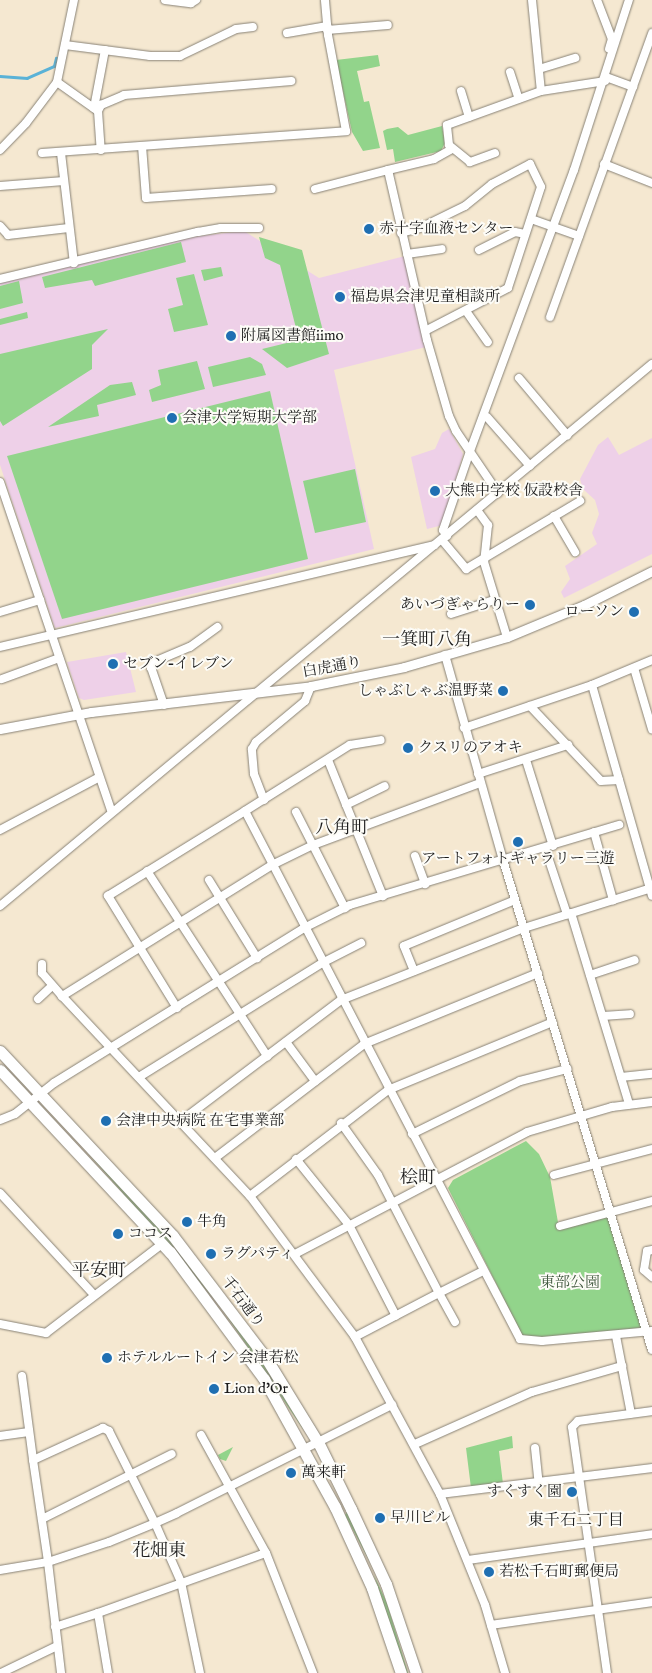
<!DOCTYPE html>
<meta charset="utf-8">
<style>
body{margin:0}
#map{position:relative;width:652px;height:1673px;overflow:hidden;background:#f5e8d1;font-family:"IM FELL English","Noto Serif JP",serif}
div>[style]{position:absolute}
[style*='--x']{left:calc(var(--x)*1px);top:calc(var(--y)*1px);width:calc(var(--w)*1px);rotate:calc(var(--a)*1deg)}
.built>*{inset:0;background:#eed0e8}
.green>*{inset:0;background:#92d48b}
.stream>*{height:2.5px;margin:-1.25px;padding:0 1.25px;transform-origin:1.25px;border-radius:1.25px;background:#5ab2d7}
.roads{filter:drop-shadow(0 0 1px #888276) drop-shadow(0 0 1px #888276)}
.minor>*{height:8px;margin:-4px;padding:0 4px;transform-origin:4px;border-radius:4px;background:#fff}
.tertiary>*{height:9px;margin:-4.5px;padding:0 4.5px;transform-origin:4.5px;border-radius:4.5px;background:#fff}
.primary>*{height:11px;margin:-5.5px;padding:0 5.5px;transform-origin:5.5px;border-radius:5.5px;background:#fff}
.dots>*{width:14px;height:14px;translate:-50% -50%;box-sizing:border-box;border:2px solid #fdfcf7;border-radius:50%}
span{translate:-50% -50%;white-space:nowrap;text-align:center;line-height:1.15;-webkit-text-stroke:4px #fdfcf7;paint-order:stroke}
.poi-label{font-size:15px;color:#1c1c1c}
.left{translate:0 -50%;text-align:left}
.right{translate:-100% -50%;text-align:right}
.street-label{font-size:15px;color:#1c1c1c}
.park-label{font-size:15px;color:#455c43}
.neighbourhood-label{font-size:16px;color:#1c1c1c}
.quarter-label{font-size:18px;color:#1c1c1c}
</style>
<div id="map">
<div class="built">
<i style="clip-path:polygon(244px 231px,319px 278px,405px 256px,426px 347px,334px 370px,374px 549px,55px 628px,0 465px,0 282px,190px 237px)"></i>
<i style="clip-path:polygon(449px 429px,463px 454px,443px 525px,427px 529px,411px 457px,435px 449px,442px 433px)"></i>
<i style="clip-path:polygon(608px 437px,619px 455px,652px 438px,652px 554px,564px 598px,561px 592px,570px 579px,565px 566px,597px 544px,592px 533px,599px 514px,595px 500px,583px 489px,580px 479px,598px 445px)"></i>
<i style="clip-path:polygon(126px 652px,136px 692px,84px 700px,79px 698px,67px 662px)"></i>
</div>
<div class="green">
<i style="clip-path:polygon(378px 55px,380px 66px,357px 71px,364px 102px,369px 101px,380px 148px,363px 151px,352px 132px,336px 60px)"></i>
<i style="clip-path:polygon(442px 126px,445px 143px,441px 151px,395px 162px,393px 149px,387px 150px,383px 131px,387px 129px,398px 127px,408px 135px)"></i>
<i style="clip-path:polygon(259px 237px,302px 250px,329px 354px,287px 368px,262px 349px,299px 340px,280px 265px,265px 258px)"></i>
<i style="clip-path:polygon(181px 242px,186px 262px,95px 286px,92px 280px,45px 288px,42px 277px)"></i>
<i style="clip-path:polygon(221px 267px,223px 276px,204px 281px,201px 270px)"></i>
<i style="clip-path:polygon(194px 274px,208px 325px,174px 332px,168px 309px,183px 305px,176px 278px)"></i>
<i style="clip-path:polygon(19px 281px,23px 303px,0 309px,0 286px)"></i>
<i style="clip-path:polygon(27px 312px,28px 318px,0 325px,0 319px)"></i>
<i style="clip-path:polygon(108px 329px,92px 345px,92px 369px,3px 426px,0 421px,0 354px)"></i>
<i style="clip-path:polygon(250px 357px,262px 364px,266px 375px,213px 387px,208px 367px)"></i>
<i style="clip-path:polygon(197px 361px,205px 389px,152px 402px,149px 390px,161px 385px,158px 370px)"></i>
<i style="clip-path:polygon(132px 382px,136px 395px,97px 405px,99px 416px,48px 427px,110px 385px)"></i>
<i style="clip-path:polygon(270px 391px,308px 559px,62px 619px,7px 456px)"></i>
<i style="clip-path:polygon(355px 469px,366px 522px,315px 533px,303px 481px)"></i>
<i style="clip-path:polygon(76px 1139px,172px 1242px,251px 1344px,305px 1432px,220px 1306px)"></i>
<i style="clip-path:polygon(526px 1141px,539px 1154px,550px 1177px,559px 1228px,610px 1214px,645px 1330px,524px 1339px,448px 1188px,453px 1180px)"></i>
<i style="clip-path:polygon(512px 1436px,513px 1448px,499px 1451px,503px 1484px,471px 1488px,466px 1448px)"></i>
<i style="clip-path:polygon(233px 1447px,226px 1461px,220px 1459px,218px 1455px)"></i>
<i style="clip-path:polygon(347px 1512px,370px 1560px,370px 1562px,345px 1515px)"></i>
<i style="clip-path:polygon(374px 1575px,387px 1603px,408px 1673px,406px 1673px)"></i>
</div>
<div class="stream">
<i style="--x:0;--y:76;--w:27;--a:4"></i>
<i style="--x:27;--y:78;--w:30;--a:-24"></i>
<i style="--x:54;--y:66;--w:8;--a:-76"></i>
</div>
<div class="roads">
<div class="minor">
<i style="--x:165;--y:0;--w:26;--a:7"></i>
<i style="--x:191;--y:3;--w:6;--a:-31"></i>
<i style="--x:532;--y:0;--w:91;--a:84.4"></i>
<i style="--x:597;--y:0;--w:42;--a:69"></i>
<i style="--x:612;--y:39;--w:10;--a:107"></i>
<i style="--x:327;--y:30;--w:61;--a:-4.7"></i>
<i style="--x:287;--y:33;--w:41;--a:-9.9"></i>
<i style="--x:65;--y:45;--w:86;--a:7.4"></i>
<i style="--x:150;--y:56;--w:30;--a:0"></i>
<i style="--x:180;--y:56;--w:62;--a:-25.7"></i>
<i style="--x:236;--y:29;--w:17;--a:-7"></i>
<i style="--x:539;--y:69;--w:38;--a:-17"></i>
<i style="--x:510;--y:72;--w:28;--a:72"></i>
<i style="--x:606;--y:77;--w:29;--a:20"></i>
<i style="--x:57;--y:82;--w:50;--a:35.3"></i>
<i style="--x:98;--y:111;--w:39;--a:86"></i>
<i style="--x:461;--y:91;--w:27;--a:73"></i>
<i style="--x:94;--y:108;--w:59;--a:-79.3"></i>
<i style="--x:98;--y:111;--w:7;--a:-63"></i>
<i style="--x:101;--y:105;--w:25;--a:-23"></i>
<i style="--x:124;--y:95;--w:168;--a:-4.8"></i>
<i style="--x:142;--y:146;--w:52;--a:85.6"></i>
<i style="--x:146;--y:198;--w:126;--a:-4.1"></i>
<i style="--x:0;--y:150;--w:37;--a:-46"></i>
<i style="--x:26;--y:123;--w:51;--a:-52.9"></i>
<i style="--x:57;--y:82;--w:84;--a:-78.3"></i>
<i style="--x:42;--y:153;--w:305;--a:-4.1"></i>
<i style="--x:346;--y:131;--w:98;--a:-100.6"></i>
<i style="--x:328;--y:35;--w:35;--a:-95"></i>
<i style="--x:61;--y:153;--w:111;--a:83.3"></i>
<i style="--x:495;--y:153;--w:27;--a:160"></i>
<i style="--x:470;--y:162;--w:27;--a:-141"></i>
<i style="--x:449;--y:145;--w:20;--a:-96"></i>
<i style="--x:447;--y:125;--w:100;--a:-19.9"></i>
<i style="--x:541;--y:91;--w:65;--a:-8.9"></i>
<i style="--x:604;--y:164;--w:52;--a:21.6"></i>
<i style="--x:388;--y:170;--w:47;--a:-13.4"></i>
<i style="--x:434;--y:159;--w:21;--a:-29"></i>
<i style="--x:0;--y:186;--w:64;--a:-4.5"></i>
<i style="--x:315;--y:189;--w:75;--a:-14.6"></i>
<i style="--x:388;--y:170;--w:174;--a:77.1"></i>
<i style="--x:427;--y:340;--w:79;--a:73.9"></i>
<i style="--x:449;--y:416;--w:17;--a:65"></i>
<i style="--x:456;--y:431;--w:75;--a:55.9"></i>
<i style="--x:531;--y:219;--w:51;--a:19.5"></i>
<i style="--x:0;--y:226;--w:12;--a:48"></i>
<i style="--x:8;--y:235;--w:61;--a:-6.5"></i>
<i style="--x:401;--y:233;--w:20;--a:-15"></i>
<i style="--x:420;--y:228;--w:50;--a:-26.1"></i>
<i style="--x:465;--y:206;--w:35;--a:-39"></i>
<i style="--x:492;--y:184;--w:43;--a:-27.8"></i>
<i style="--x:530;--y:164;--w:25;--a:64"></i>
<i style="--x:541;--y:187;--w:106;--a:108.1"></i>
<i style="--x:508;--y:288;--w:93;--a:152.6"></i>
<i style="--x:479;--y:250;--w:40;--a:-26.6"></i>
<i style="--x:515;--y:232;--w:10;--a:11"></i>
<i style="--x:407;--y:254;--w:35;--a:-8"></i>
<i style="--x:0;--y:279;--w:204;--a:-13.4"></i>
<i style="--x:198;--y:232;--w:23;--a:-10"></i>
<i style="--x:221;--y:228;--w:38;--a:0"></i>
<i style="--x:466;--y:311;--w:38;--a:55"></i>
<i style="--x:550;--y:317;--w:302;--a:-70.2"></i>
<i style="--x:519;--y:378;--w:75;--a:49.9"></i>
<i style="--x:487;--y:417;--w:65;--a:48.7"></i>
<i style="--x:0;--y:482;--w:348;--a:71.3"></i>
<i style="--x:477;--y:510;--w:19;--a:54"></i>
<i style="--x:488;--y:525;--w:37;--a:96"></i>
<i style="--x:484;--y:562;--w:78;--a:73"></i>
<i style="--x:554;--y:516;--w:42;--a:59.7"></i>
<i style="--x:447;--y:536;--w:7;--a:-124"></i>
<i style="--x:443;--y:530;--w:83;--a:-71.1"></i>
<i style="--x:470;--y:451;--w:300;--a:-69.7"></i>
<i style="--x:574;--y:170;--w:179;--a:-72.1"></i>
<i style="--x:442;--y:540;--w:38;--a:50"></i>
<i style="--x:466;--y:569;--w:133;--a:-30.8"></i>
<i style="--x:0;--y:612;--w:42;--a:-16.7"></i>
<i style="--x:451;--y:614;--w:45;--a:-18"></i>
<i style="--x:0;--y:647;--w:446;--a:-13.2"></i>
<i style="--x:445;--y:655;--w:213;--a:74.2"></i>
<i style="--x:503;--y:860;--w:512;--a:73.09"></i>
<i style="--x:634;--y:668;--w:64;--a:73.6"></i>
<i style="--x:2;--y:679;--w:61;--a:-20.2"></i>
<i style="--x:592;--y:685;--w:219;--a:74.1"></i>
<i style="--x:164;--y:705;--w:39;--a:-109"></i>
<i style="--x:151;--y:668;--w:7;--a:-63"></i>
<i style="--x:154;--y:662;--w:39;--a:-23"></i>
<i style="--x:190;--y:647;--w:34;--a:-36"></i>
<i style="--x:530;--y:706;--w:103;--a:46.6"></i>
<i style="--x:601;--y:781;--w:18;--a:-3"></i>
<i style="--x:464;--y:728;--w:135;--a:-18.6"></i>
<i style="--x:592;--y:685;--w:65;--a:-22.6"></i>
<i style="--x:328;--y:760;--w:147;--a:68"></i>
<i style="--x:526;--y:760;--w:90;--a:72.6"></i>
<i style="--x:478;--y:774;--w:95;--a:-17.9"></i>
<i style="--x:480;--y:783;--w:178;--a:159.6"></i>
<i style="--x:313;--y:845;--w:46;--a:154"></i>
<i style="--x:272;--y:865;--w:248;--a:148"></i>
<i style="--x:62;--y:996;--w:274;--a:46.8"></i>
<i style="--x:250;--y:1196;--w:176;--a:53.3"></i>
<i style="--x:355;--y:1337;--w:179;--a:61.6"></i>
<i style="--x:440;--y:1494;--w:120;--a:67.9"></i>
<i style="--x:485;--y:1605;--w:71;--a:73.6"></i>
<i style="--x:264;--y:800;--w:28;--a:-111"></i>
<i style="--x:254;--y:774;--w:25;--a:-95"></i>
<i style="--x:252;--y:749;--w:8;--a:-60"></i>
<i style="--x:256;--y:742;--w:64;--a:-39.9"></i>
<i style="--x:305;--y:701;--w:16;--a:-68"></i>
<i style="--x:346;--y:805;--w:43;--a:-26"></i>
<i style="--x:245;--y:811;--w:124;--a:-32.2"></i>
<i style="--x:350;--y:745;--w:31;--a:-9"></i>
<i style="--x:296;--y:812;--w:108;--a:63"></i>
<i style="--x:0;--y:830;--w:111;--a:-28"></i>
<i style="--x:594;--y:832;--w:71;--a:74.4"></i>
<i style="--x:545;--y:848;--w:70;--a:71.6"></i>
<i style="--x:415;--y:856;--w:30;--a:70"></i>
<i style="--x:147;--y:871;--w:221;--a:57"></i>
<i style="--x:209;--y:880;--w:92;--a:58.4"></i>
<i style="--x:0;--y:906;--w:848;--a:-39.74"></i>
<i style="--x:571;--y:913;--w:200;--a:73.1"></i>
<i style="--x:42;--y:964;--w:9;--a:90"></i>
<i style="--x:42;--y:973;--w:30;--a:49"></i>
<i style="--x:414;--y:971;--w:27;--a:-112"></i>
<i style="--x:404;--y:946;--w:120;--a:-22.5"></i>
<i style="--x:590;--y:975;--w:47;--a:-18.4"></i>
<i style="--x:38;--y:999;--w:19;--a:-43"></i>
<i style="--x:177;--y:1008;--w:132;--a:-121.6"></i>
<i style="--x:108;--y:896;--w:161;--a:-31.8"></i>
<i style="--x:245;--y:811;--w:595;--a:62.49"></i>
<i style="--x:520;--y:1339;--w:22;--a:5"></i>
<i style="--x:542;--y:1341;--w:110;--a:-5.2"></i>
<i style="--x:603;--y:1016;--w:27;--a:-4"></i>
<i style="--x:286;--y:1042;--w:49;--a:53.4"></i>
<i style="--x:139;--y:1077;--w:216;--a:-31.9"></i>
<i style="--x:322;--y:963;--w:44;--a:-27.1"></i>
<i style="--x:621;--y:1077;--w:31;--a:-6"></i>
<i style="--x:0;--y:1120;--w:16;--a:-22"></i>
<i style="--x:15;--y:1114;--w:50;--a:-38.5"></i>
<i style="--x:54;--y:1083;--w:294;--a:-31.8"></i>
<i style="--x:304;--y:928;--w:51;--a:-26.6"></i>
<i style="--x:350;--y:905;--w:281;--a:-16.6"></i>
<i style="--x:181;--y:1121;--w:201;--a:-37.1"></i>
<i style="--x:341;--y:1000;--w:197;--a:-21.5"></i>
<i style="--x:524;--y:928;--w:134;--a:-17.4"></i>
<i style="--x:341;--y:1123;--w:64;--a:54.6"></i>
<i style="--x:378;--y:1175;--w:133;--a:62.7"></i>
<i style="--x:439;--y:1293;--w:95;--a:152.4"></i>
<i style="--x:412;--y:1134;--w:120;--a:-26.1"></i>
<i style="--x:520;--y:1081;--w:49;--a:-14.3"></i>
<i style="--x:215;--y:1158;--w:188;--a:-37.4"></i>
<i style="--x:364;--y:1044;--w:188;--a:-22.2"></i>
<i style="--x:296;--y:1159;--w:85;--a:51.2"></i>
<i style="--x:349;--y:1225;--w:102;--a:62.7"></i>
<i style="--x:554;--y:1175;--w:101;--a:-14.9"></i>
<i style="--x:0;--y:1193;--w:139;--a:47.3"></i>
<i style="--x:250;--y:1196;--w:174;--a:-37.5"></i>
<i style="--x:388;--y:1090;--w:178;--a:-22.4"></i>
<i style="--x:560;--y:1226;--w:95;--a:-15.2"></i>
<i style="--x:652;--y:1250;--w:5;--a:169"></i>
<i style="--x:647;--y:1251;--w:19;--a:99"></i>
<i style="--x:644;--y:1270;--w:11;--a:41"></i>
<i style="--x:295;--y:1254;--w:262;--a:-27.7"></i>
<i style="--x:527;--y:1132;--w:89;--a:-16.4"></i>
<i style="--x:612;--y:1107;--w:40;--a:-7.1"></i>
<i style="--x:455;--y:1322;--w:33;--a:-119"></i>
<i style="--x:439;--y:1293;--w:49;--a:-26.6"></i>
<i style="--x:0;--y:1324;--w:47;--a:11.1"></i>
<i style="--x:46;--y:1333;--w:146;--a:-37.5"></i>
<i style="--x:616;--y:1336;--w:79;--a:79.1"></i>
<i style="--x:22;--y:1376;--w:85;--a:82.5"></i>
<i style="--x:201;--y:1435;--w:135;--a:61.2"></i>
<i style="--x:0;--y:1436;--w:29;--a:-8"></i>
<i style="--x:415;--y:1444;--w:128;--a:-24"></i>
<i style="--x:532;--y:1392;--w:94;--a:-16.1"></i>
<i style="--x:535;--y:1448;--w:36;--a:84"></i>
<i style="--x:440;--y:1494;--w:214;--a:-7"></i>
<i style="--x:42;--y:1519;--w:145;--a:-26.6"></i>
<i style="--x:468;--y:1560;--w:186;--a:-8"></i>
<i style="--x:0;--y:1570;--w:49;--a:-9.5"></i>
<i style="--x:48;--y:1562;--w:112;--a:83.3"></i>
<i style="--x:491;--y:1625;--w:163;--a:-8.1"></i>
<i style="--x:55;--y:1627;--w:45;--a:-18"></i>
<i style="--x:1;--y:1673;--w:62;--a:-25.7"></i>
<i style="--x:108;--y:1673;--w:61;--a:-99.5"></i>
<i style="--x:98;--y:1613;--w:178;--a:-19.7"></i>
<i style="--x:266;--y:1553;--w:129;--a:68.6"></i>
<i style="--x:200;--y:1673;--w:93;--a:-101.8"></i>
<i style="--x:181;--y:1582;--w:64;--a:-113.8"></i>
<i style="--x:155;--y:1523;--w:103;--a:-116.6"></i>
<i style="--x:109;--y:1431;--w:7;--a:-153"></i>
<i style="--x:103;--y:1428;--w:77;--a:155.4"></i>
<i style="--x:33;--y:1460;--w:103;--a:81.6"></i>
<i style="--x:48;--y:1562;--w:64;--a:-18.2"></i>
<i style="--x:109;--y:1542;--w:50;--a:-22.4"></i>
<i style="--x:155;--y:1523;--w:24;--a:-24"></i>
<i style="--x:177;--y:1513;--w:241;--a:-26.7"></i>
<i style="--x:607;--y:1673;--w:248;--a:-98.1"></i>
<i style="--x:572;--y:1427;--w:8;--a:-45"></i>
<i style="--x:578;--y:1421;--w:75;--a:-7.7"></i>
</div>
<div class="tertiary">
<i style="--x:0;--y:729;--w:93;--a:-10.6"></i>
<i style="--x:91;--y:712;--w:222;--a:-6.7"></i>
<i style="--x:311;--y:686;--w:95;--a:-11.5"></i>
<i style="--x:404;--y:667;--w:107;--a:-16.2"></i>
<i style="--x:507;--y:637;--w:83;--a:-22.6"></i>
<i style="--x:584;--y:605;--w:76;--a:-26.6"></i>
</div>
<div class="primary">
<i style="--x:0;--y:1051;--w:253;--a:46.9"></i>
<i style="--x:173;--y:1236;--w:153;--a:52.7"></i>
<i style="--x:266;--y:1358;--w:101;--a:58.4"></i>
<i style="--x:319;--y:1444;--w:72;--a:63.8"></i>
<i style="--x:351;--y:1509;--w:83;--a:65"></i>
<i style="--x:386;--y:1584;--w:94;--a:71.4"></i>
<i style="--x:0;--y:1070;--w:249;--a:47"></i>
<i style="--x:170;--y:1252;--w:158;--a:53.5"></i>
<i style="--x:264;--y:1379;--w:146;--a:61"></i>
<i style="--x:335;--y:1507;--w:89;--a:65.4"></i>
<i style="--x:372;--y:1588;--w:90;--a:71.2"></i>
</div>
</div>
<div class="dots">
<i style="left:369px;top:229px;background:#1f6fb2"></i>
<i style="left:340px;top:297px;background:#1f6fb2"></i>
<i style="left:231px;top:336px;background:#1f6fb2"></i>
<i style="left:172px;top:418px;background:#1f6fb2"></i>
<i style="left:435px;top:491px;background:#1f6fb2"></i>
<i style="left:530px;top:605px;background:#1f6fb2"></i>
<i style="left:634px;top:612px;background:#1f6fb2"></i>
<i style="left:113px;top:664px;background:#1f6fb2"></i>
<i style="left:503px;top:691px;background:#1f6fb2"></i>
<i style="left:408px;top:748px;background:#1f6fb2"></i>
<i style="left:518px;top:842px;background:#1f6fb2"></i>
<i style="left:106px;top:1121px;background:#1f6fb2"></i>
<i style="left:187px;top:1222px;background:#1f6fb2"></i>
<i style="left:118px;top:1234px;background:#1f6fb2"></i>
<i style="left:211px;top:1254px;background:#1f6fb2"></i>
<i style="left:107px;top:1358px;background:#1f6fb2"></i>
<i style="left:214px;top:1389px;background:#1f6fb2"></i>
<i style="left:291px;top:1473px;background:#1f6fb2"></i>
<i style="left:572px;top:1492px;background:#1f6fb2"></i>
<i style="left:380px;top:1518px;background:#1f6fb2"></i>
<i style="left:489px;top:1572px;background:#1f6fb2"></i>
</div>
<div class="poi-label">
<span class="left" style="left:379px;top:229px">赤十字血液センター</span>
<span class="left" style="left:350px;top:297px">福島県会津児童相談所</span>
<span class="left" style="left:241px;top:336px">附属図書館iimo</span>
<span class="left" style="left:182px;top:418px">会津大学短期大学部</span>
<span class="left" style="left:445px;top:491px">大熊中学校 仮設校舎</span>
<span class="right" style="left:520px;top:605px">あいづぎゃらりー</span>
<span class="right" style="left:624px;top:612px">ローソン</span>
<span class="left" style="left:123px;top:664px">セブン-イレブン</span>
<span class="right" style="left:493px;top:691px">しゃぶしゃぶ温野菜</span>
<span class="left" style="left:418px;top:748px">クスリのアオキ</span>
<span style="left:518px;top:859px">アートフォトギャラリー三遊</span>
<span class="left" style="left:116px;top:1121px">会津中央病院 在宅事業部</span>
<span class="left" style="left:197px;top:1222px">牛角</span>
<span class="left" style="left:128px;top:1234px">ココス</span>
<span class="left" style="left:221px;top:1254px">ラグパティ</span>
<span class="left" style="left:117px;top:1358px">ホテルルートイン 会津若松</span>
<span class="left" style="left:224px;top:1389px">Lion d'Or</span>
<span class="left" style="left:301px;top:1473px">萬来軒</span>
<span class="right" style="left:562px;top:1492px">すくすく園</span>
<span class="left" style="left:390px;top:1518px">早川ビル</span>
<span class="left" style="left:499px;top:1572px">若松千石町郵便局</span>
</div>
<div class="street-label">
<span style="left:332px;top:667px;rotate:-10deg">白虎通り</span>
<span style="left:243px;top:1302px;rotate:53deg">千石通り</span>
</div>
<div class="park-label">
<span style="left:570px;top:1283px">東部公園</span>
</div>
<div class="neighbourhood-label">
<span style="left:576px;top:1521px">東千石二丁目</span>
</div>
<div class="quarter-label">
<span style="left:427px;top:641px">一箕町八角</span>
<span style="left:342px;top:829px">八角町</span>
<span style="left:418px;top:1179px">桧町</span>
<span style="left:99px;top:1272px">平安町</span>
<span style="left:159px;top:1552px">花畑東</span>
</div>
</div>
